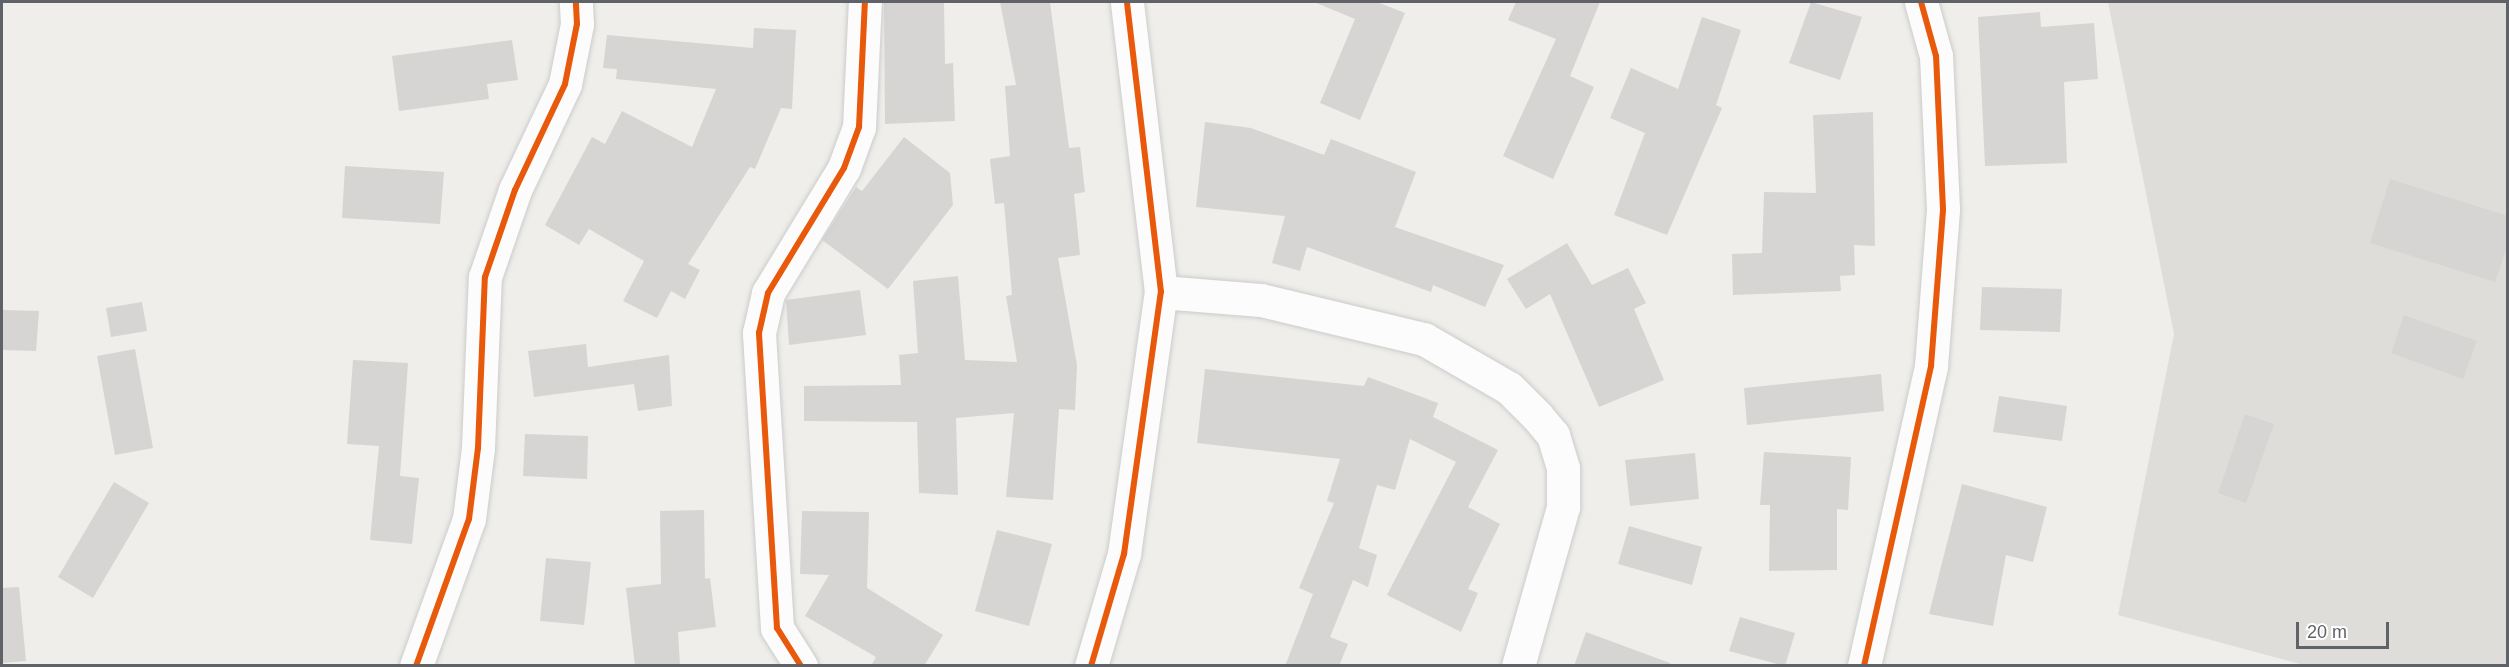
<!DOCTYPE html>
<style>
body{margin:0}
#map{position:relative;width:2509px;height:667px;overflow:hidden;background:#efeeea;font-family:Arial,sans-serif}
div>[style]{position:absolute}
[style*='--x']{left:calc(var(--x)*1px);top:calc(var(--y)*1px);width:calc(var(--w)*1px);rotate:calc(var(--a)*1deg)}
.industrial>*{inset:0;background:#dfddda}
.building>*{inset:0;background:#d6d5d3}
.roads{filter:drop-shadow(0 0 2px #cbcccc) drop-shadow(0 0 2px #cbcccc)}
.minor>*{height:33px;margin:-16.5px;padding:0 16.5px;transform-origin:16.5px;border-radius:16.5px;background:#fdfcfc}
.tertiary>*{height:33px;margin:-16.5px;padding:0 16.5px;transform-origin:16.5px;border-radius:16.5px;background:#fdfcfc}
.cycleway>*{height:6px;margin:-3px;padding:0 3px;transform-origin:3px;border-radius:3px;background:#e8590c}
span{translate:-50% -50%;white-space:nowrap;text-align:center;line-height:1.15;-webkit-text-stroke:4.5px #fff;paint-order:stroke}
.frame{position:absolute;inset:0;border:3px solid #5f6368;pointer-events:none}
.scale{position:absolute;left:2296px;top:622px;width:93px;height:27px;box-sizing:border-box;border:3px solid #5f6368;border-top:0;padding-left:8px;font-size:18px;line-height:21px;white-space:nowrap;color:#5f6368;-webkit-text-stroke:4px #fff;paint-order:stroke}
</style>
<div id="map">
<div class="industrial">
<i style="clip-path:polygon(2108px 2px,2507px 2px,2507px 665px,2304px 665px,2118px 615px,2174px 334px)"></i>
</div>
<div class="building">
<i style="clip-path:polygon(884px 2px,944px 2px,945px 64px,953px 63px,955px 121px,885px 124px)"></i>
<i style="clip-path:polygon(1000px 2px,1050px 2px,1069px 148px,1080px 147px,1085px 192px,1074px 194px,1080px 255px,1058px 258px,1077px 365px,1075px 410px,1059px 409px,1053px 500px,1006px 497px,1014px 413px,956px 418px,958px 495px,919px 493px,917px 422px,804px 421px,804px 386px,901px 385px,899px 355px,918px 353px,913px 281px,958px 276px,965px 360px,1017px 362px,1006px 296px,1012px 295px,1004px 203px,995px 204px,990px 159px,1010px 156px,1005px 86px,1016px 85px)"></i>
<i style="clip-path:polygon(1314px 2px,1377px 2px,1405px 13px,1360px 120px,1320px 103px,1355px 19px)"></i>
<i style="clip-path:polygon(1516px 2px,1600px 2px,1570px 76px,1594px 87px,1553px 179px,1503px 156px,1556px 39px,1508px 20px)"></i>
<i style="clip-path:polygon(1811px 2px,1862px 17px,1840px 80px,1789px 63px)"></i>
<i style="clip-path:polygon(2040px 12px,2041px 27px,2094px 23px,2098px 79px,2064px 82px,2067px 163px,1985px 166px,1978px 17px)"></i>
<i style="clip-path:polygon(1702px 17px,1741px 30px,1716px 105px,1722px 108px,1667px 235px,1614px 215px,1645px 133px,1610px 118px,1631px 68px,1678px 89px)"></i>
<i style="clip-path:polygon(754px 28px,796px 30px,792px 109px,781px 108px,755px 169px,750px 167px,688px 264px,700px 270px,685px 299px,671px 291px,657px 318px,623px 301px,644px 261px,589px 229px,579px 245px,545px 225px,592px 137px,605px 144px,622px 111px,692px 147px,716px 89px,616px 79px,617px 69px,603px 68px,607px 35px,753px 48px)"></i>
<i style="clip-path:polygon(512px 40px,518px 80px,487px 84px,489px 99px,399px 111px,392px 56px)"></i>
<i style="clip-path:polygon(1873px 112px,1875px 246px,1854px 245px,1855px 275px,1840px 276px,1841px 291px,1733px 295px,1732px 254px,1762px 253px,1764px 192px,1816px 193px,1813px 115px)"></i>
<i style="clip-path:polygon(1205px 122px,1251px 128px,1324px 155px,1331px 139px,1416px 172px,1395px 227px,1504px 265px,1485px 307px,1433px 285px,1431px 292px,1307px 247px,1300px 271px,1272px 263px,1285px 216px,1196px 207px)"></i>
<i style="clip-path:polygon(904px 137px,950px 173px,953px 205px,888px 289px,822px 240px,856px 187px,862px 191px)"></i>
<i style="clip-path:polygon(345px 166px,444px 172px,440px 224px,342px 218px)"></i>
<i style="clip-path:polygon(2390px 179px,2508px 216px,2508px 244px,2495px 282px,2370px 243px)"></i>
<i style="clip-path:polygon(1567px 243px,1592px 285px,1628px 268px,1646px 303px,1634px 309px,1664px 380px,1599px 407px,1550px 294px,1526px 309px,1507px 279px)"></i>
<i style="clip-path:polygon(1982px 287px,2062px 289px,2060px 332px,1980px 330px)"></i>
<i style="clip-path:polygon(860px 290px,866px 335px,789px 345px,786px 300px)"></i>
<i style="clip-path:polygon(142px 302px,147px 331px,111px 337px,106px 308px)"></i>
<i style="clip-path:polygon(2px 310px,39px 311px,36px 351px,2px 350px)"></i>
<i style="clip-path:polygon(2404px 315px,2477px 341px,2463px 379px,2391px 353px)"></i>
<i style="clip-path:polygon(586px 344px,588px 367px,669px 355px,672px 406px,638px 411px,634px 384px,534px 397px,528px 351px)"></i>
<i style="clip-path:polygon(135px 349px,153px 448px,115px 455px,97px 356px)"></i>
<i style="clip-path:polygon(353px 360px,408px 363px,400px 476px,419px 478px,412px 544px,370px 540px,379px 446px,347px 444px)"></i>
<i style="clip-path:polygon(1205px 369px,1364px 386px,1368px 377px,1438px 403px,1433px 417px,1498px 450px,1468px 507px,1500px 524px,1468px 589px,1478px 593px,1461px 632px,1387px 595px,1456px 462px,1410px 439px,1395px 490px,1377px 485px,1359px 548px,1377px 555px,1368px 587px,1353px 580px,1330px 637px,1348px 644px,1339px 666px,1285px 666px,1313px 594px,1299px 588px,1334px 503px,1327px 501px,1340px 459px,1197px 443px)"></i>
<i style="clip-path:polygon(1881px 374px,1884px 411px,1747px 425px,1744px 388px)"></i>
<i style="clip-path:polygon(1999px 396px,2067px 406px,2062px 441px,1993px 432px)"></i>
<i style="clip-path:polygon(2245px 414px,2274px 424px,2246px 503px,2218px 493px)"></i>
<i style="clip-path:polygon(525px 434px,588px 436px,587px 479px,523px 476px)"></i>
<i style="clip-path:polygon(1764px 452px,1851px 457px,1848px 510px,1837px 509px,1837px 570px,1769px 571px,1770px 505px,1760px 505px)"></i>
<i style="clip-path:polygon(1695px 453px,1699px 499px,1630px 506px,1625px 460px)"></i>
<i style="clip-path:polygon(114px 482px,149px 503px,93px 598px,58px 577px)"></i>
<i style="clip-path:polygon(1962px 484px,2047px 507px,2033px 562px,2006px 555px,1993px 626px,1929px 614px)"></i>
<i style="clip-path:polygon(704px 510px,705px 579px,710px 578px,716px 627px,678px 632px,680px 666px,635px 666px,626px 588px,661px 584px,660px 511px)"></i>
<i style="clip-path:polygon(802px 511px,869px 512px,867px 588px,943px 635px,924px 666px,871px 666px,876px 657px,805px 616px,829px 575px,800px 574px)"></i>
<i style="clip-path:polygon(1629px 526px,1702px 547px,1692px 585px,1618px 564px)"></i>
<i style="clip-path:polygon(997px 530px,1052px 544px,1029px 626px,975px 611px)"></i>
<i style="clip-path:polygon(546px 558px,591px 562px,584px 625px,540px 621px)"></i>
<i style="clip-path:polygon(19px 587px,26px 661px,2px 663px,2px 588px)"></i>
<i style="clip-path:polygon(1740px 617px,1795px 633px,1785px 666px,1729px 651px)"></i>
<i style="clip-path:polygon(1586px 632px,1670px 663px,1670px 666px,1574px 666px)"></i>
</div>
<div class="roads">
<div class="minor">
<i style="--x:1161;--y:292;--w:100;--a:4.6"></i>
<i style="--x:1261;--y:300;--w:168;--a:13.5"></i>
<i style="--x:1424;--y:339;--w:98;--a:30"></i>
<i style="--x:1509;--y:388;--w:40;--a:45"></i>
<i style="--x:1537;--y:416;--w:25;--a:50"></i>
<i style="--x:1553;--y:435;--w:34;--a:73"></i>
<i style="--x:1563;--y:468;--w:39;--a:90"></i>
<i style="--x:1563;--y:507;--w:165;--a:105.8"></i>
<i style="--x:416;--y:666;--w:156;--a:-70.2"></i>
<i style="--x:469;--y:519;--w:72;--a:-82.8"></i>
<i style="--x:478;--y:448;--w:171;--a:-87.7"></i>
<i style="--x:485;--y:277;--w:92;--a:-71"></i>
<i style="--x:515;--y:190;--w:117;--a:-64.7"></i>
<i style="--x:565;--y:84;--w:61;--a:-78.7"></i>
<i style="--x:577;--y:24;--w:22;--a:-93"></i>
<i style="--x:801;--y:666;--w:45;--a:-122.3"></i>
<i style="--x:777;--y:628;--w:296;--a:-93.5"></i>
<i style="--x:759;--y:333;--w:41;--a:-77.3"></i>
<i style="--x:768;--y:293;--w:146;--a:-58.7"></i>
<i style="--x:844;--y:168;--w:44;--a:-69.9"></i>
<i style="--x:859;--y:127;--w:125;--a:-87.3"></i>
<i style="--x:1864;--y:666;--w:307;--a:-77.4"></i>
<i style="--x:1931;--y:366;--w:157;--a:-85.6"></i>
<i style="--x:1943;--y:209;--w:153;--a:-92.6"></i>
<i style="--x:1936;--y:56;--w:56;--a:-105.5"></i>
</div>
<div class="tertiary">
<i style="--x:1091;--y:666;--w:117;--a:-73.6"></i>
<i style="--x:1124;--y:554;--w:265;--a:-82"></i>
<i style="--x:1161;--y:292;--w:292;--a:-96.7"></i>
</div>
</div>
<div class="cycleway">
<i style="--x:416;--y:666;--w:156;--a:-70.2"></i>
<i style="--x:469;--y:519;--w:72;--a:-82.8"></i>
<i style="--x:478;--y:448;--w:171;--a:-87.7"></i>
<i style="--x:485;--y:277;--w:92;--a:-71"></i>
<i style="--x:515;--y:190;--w:117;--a:-64.7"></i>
<i style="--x:565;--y:84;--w:61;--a:-78.7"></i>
<i style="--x:577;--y:24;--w:22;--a:-93"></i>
<i style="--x:801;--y:666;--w:45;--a:-122.3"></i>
<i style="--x:777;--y:628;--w:296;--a:-93.5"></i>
<i style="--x:759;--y:333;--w:41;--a:-77.3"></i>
<i style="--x:768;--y:293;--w:146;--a:-58.7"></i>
<i style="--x:844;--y:168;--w:44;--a:-69.9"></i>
<i style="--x:859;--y:127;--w:125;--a:-87.3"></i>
<i style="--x:1091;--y:666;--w:117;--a:-73.6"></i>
<i style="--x:1124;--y:554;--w:265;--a:-82"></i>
<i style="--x:1161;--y:292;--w:292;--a:-96.7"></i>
<i style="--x:1864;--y:666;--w:307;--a:-77.4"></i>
<i style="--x:1931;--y:366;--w:157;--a:-85.6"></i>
<i style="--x:1943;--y:209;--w:153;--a:-92.6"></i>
<i style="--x:1936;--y:56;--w:56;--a:-105.5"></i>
</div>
<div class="frame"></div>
<div class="scale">20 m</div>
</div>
